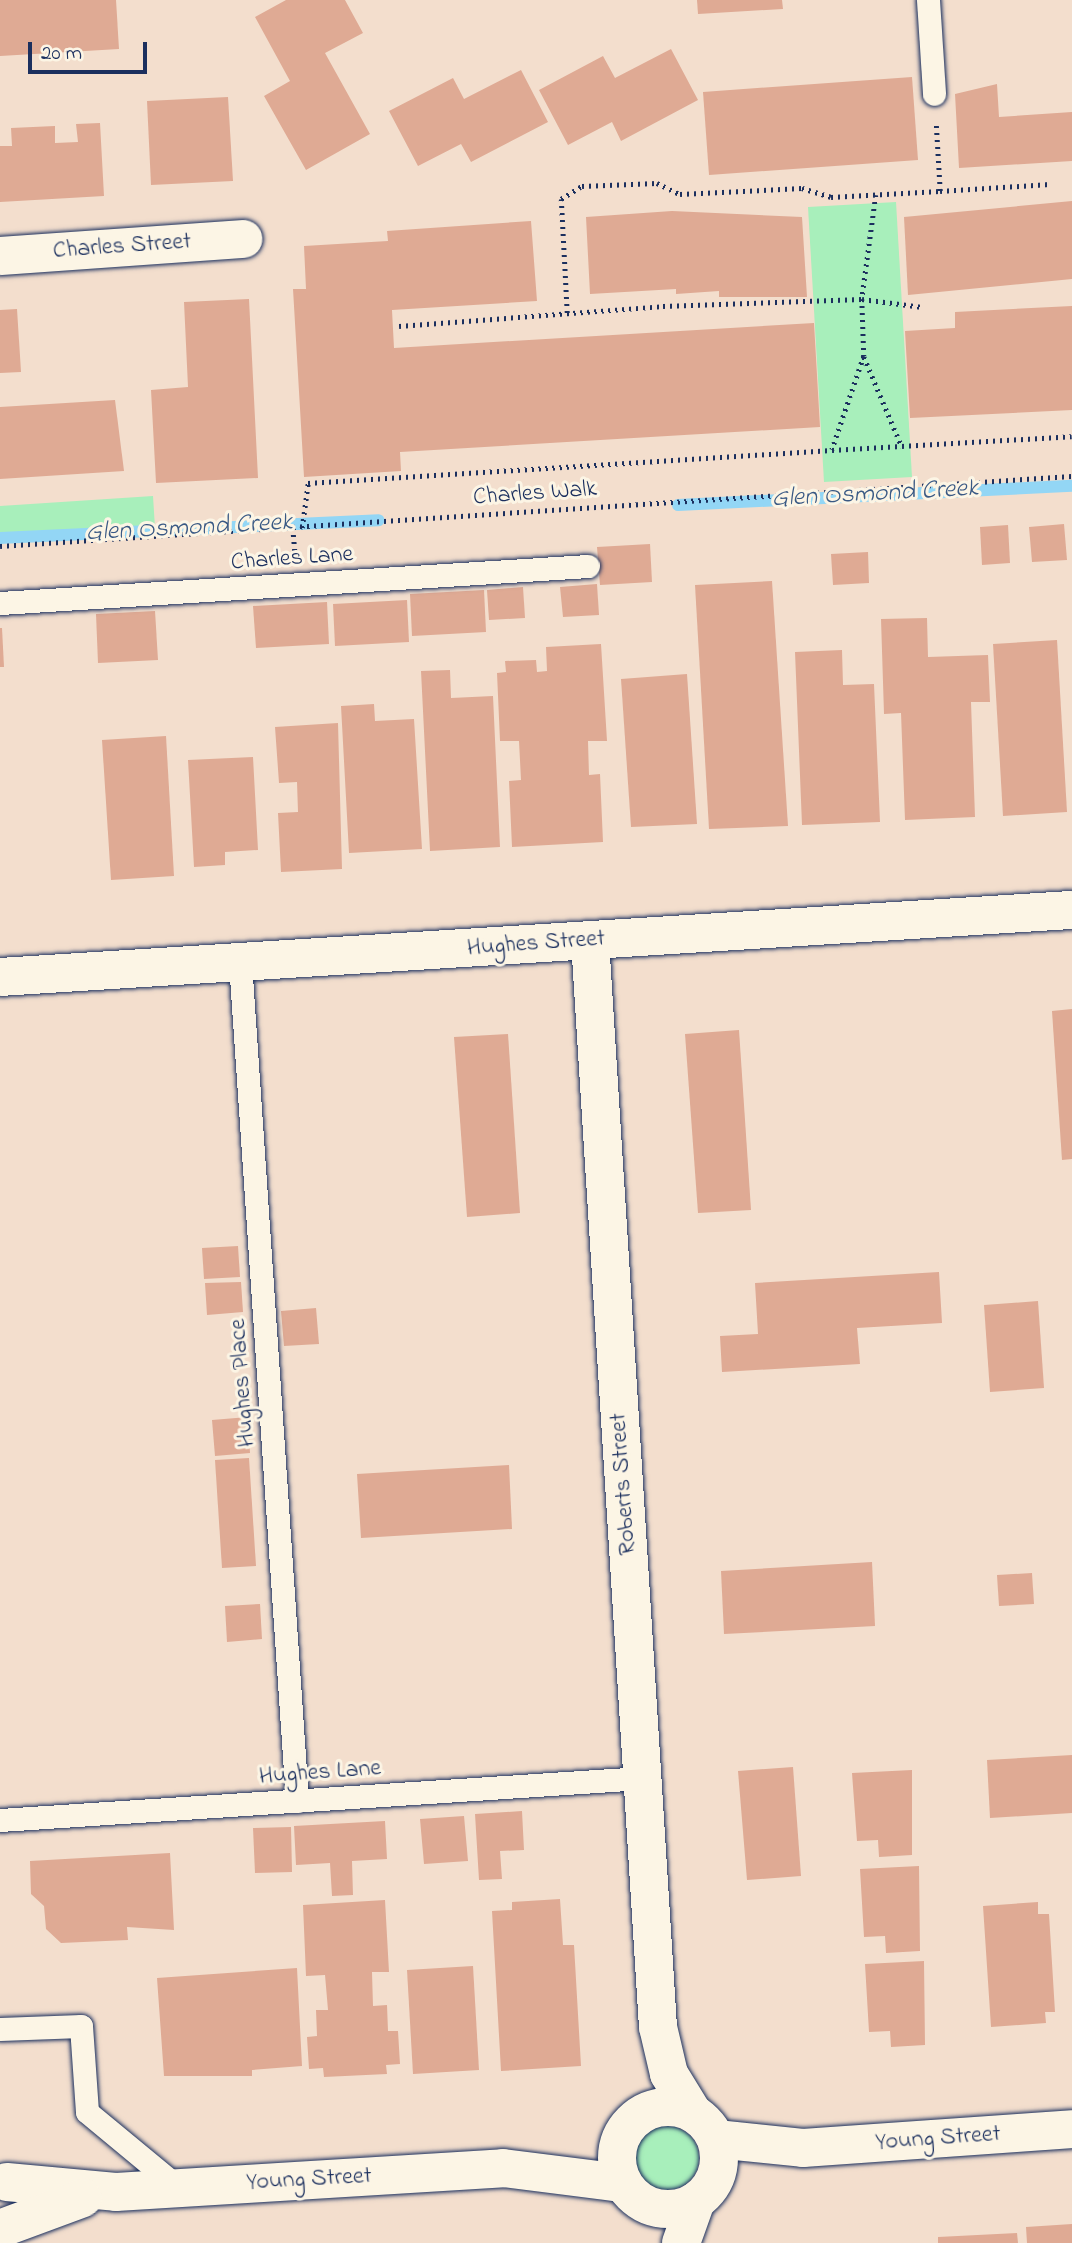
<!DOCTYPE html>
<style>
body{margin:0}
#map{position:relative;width:1072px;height:2243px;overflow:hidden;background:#f3decd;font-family:"Indie Flower",sans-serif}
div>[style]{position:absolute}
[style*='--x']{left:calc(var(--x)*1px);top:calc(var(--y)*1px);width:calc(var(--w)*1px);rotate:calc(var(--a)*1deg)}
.green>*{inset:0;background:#a8efbb}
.round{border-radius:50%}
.stream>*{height:12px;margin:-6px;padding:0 6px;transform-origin:6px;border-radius:6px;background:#93d6f5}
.building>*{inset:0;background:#dfaa94}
.path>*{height:4.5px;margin-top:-2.25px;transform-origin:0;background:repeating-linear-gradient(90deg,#1b2f5e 0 2px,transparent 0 7px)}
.roads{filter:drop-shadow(0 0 2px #1b2f5e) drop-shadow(0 0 2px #1b2f5e)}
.service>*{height:23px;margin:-11.5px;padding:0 11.5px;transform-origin:11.5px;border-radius:11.5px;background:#fcf5e5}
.minor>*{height:38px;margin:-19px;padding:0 19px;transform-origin:19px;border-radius:19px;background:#fcf5e5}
.minor>.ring{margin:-19px;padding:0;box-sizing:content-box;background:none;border:38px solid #fcf5e5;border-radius:50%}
span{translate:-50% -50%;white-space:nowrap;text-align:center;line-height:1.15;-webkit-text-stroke:6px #fcf5e5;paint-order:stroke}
.street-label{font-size:24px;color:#1b2f5e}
.water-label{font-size:26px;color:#395984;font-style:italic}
.scale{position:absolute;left:28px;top:42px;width:119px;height:32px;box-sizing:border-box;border:4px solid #1b2f5e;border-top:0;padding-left:9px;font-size:21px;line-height:24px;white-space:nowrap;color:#1b2f5e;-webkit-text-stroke:5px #fcf5e5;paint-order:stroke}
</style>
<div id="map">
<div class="green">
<i style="clip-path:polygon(896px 202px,912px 477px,824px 482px,808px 207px)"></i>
<i style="clip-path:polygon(153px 496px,155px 528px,0 536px,0 506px)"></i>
<i class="round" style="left:635px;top:2126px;width:64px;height:64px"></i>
</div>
<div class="stream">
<i style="--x:678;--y:505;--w:394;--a:-2.8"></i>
<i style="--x:0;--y:538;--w:379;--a:-2.7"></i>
</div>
<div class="building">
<i style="clip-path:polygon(0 0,116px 0,119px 49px,0 56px)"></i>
<i style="clip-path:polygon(286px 0,345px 0,363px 33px,325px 53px,370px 134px,306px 170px,264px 96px,290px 81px,255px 17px)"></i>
<i style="clip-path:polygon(697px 0,782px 0,783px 9px,698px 14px)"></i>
<i style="clip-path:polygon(671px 49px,698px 100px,621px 141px,612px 122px,568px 145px,539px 90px,603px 56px,615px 78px)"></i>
<i style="clip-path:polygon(521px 70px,548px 122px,471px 162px,461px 144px,418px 166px,389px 111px,453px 78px,464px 99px)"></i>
<i style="clip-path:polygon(912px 77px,918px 160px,709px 175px,703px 92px)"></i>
<i style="clip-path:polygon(997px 84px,999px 117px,1072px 112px,1072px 161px,959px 168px,955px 94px)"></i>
<i style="clip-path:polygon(228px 97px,233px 181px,151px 185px,147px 101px)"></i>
<i style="clip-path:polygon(100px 123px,104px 196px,0 202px,0 146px,12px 146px,11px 128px,55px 126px,55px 143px,78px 142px,76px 124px)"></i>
<i style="clip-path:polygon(1072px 201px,1072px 279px,908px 295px,904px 217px)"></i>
<i style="clip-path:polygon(672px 211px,802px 217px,807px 297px,719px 297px,719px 291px,676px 294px,676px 289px,590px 294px,586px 217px)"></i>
<i style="clip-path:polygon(531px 221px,537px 301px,392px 310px,394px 348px,814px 323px,820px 427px,400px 452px,401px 471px,304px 477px,293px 289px,306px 289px,304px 246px,388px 241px,387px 231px)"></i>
<i style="clip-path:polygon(249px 299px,258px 478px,156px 483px,151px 390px,188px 387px,184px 302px)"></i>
<i style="clip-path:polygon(1072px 306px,1072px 410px,910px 418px,905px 331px,955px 328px,955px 312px)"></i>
<i style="clip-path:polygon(17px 309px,21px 372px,0 373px,0 310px)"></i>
<i style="clip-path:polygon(115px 400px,124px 471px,0 479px,0 407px)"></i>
<i style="clip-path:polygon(1064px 524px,1067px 560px,1032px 562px,1029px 527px)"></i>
<i style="clip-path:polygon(1008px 525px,1010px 563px,982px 565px,980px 527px)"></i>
<i style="clip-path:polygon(650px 544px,652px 582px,600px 585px,597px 547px)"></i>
<i style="clip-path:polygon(868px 552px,869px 583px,833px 585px,831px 554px)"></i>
<i style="clip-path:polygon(772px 581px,788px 826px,709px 829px,695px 585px)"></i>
<i style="clip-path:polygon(597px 584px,599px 615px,563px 617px,560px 587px)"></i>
<i style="clip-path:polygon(523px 587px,525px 618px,489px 620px,487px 590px)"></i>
<i style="clip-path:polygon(484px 590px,486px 632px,412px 636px,410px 594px)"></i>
<i style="clip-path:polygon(407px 600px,409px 642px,335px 646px,333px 604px)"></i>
<i style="clip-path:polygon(327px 602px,329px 644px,256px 648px,253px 606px)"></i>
<i style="clip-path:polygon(155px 611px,158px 660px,98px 663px,96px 614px)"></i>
<i style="clip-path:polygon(927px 618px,928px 657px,988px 655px,990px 702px,971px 702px,975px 817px,905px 820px,901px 713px,884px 714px,881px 619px)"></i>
<i style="clip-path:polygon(0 628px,2px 628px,4px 667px,0 667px)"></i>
<i style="clip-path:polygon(1057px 640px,1067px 812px,1003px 816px,993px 644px)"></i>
<i style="clip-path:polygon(601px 644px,607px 741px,588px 741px,589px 775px,600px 774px,603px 842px,512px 847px,509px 781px,521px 780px,519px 741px,500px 741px,497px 673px,506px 672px,505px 661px,536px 660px,537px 672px,547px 671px,546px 647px)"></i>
<i style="clip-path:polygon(842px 650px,843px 685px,874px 684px,880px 822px,802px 825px,795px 652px)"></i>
<i style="clip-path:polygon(450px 670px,451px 698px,493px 696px,500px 847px,430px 851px,421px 671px)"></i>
<i style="clip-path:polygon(687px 674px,697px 824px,631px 827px,621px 679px)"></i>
<i style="clip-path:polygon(374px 704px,375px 721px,414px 719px,422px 849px,349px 853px,341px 706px)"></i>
<i style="clip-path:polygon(338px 723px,342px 869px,281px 872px,278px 813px,298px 812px,297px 782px,279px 783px,275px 727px)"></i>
<i style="clip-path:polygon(166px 736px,174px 876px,111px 880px,102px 740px)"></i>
<i style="clip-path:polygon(253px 757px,258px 850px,225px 852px,225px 865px,194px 867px,188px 760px)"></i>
<i style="clip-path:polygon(1072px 1009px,1072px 1159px,1062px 1160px,1052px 1011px)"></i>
<i style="clip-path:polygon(739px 1030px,751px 1210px,698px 1213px,685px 1034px)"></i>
<i style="clip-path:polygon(508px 1034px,520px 1213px,467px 1217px,454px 1037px)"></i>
<i style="clip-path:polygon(238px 1246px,240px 1277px,204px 1279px,202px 1248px)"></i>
<i style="clip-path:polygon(939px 1272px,942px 1323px,857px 1328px,860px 1364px,722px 1372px,720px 1336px,758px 1334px,755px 1283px)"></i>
<i style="clip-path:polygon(241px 1282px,243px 1312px,207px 1315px,205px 1283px)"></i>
<i style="clip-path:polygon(1038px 1301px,1044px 1388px,990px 1392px,984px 1305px)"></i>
<i style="clip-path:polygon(316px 1308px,319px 1344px,284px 1346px,281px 1311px)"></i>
<i style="clip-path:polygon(248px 1417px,250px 1453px,215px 1456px,212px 1420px)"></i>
<i style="clip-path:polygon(249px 1458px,256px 1566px,222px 1568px,215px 1460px)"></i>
<i style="clip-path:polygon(509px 1465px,512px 1529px,361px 1538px,357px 1474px)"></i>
<i style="clip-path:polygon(872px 1562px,875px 1626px,724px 1634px,721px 1571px)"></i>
<i style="clip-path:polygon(1032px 1573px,1034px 1604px,999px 1606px,997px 1575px)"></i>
<i style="clip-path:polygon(260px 1604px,262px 1639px,227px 1642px,225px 1606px)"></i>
<i style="clip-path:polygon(1072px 1755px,1072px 1813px,990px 1818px,987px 1760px)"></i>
<i style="clip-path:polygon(793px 1767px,801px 1876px,747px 1880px,738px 1771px)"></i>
<i style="clip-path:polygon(912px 1770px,912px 1855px,879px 1857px,878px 1840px,857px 1841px,852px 1773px)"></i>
<i style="clip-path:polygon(522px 1811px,524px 1850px,500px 1851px,502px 1879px,479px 1880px,475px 1814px)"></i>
<i style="clip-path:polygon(464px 1816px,468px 1861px,424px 1864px,420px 1819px)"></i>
<i style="clip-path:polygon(385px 1821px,387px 1859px,352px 1861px,353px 1895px,332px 1896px,330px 1863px,296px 1865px,294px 1826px)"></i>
<i style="clip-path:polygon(291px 1827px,292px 1872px,255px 1873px,253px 1828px)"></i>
<i style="clip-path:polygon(170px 1853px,174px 1930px,127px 1927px,128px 1940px,61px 1943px,46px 1929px,44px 1906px,31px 1894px,30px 1861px)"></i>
<i style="clip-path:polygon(919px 1866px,920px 1951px,886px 1953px,885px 1936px,864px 1937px,860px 1869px)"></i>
<i style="clip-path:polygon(560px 1899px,563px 1945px,574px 1945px,581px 2066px,501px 2071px,492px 1911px,512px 1910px,512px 1902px)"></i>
<i style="clip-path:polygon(385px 1900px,389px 1972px,372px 1972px,373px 2006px,387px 2005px,388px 2031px,398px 2031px,400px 2064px,386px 2065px,387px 2074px,324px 2077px,323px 2068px,309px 2069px,307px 2037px,317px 2036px,316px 2010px,328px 2010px,325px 1975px,306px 1976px,303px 1905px)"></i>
<i style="clip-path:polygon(1038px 1902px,1038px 1914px,1049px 1914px,1055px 2012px,1045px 2012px,1046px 2023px,991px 2027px,983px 1906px)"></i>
<i style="clip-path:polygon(924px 1961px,925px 2045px,891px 2047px,890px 2031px,869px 2032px,865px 1964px)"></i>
<i style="clip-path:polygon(473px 1966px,479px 2070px,413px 2074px,407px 1970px)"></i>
<i style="clip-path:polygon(297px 1968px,302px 2066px,252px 2070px,252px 2076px,164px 2076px,157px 1978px)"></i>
<i style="clip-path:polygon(1072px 2224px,1072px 2243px,1027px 2243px,1026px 2227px)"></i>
<i style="clip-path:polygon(1017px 2233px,1018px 2243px,938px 2243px,938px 2237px)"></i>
</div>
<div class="path">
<i style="--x:940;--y:191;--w:110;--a:-3.6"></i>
<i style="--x:876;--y:195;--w:105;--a:97.7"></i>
<i style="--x:862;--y:299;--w:57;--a:88"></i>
<i style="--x:864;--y:356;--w:99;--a:108.8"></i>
<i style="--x:832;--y:450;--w:240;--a:-3.3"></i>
<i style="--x:567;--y:313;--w:114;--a:-93"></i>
<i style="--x:561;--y:199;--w:25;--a:-32"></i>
<i style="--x:582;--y:186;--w:75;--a:-2.3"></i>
<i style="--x:657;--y:183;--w:25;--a:26"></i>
<i style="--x:680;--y:194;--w:122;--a:-2.8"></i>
<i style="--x:802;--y:188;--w:30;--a:17"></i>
<i style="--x:831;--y:197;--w:109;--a:-3.2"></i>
<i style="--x:940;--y:191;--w:67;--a:-93.4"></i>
<i style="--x:399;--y:326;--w:265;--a:-4.3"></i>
<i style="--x:663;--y:306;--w:199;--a:-2"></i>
<i style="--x:862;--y:299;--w:61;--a:7.6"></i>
<i style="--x:864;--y:357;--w:98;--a:67.1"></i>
<i style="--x:293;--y:528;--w:24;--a:85"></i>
<i style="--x:302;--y:528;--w:45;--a:-82.4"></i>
<i style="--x:308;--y:483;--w:525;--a:-3.6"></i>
<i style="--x:0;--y:546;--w:1074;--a:-3.74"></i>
</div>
<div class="roads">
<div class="service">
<i style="--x:928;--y:0;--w:94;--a:86.3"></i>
<i style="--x:0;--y:603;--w:589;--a:-3.6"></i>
<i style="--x:240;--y:962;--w:841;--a:86.11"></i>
<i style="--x:0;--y:1820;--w:644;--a:-3.74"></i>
<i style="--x:0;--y:2029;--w:81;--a:-2.1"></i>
<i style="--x:81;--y:2026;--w:86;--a:86"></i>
<i style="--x:87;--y:2112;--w:119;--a:39.6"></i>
</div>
<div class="minor">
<i style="--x:0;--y:256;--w:244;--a:-4"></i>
<i style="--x:590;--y:940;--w:1089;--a:86.42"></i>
<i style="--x:658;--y:2027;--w:48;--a:76.8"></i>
<i style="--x:669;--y:2074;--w:46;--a:58.4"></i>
<i style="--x:0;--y:977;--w:1074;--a:-3.58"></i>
<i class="ring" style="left:617px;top:2107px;width:64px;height:64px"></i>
<i style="--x:716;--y:2139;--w:87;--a:5.9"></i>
<i style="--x:803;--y:2148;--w:270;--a:-4"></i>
<i style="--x:7;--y:2182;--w:109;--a:5.2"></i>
<i style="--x:116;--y:2192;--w:388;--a:-3.5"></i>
<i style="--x:503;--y:2168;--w:120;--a:7.2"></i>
<i style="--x:2;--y:2228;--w:86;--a:-20.3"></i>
<i style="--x:681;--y:2243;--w:45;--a:-70.3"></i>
</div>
</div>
<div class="street-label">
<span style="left:122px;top:247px;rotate:-4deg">Charles Street</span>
<span style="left:535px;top:494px;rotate:-4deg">Charles Walk</span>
<span style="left:292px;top:559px;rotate:-4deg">Charles Lane</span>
<span style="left:536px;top:944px;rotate:-4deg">Hughes Street</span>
<span style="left:243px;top:1383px;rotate:-94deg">Hughes Place</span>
<span style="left:624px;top:1484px;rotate:-94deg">Roberts Street</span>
<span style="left:320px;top:1773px;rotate:-4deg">Hughes Lane</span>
<span style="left:938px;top:2139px;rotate:-4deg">Young Street</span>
<span style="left:309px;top:2180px;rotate:-3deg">Young Street</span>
</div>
<div class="water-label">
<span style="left:875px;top:495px;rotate:-3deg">Glen Osmond Creek</span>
<span style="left:189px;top:529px;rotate:-3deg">Glen Osmond Creek</span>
</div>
<div class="scale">20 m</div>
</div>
